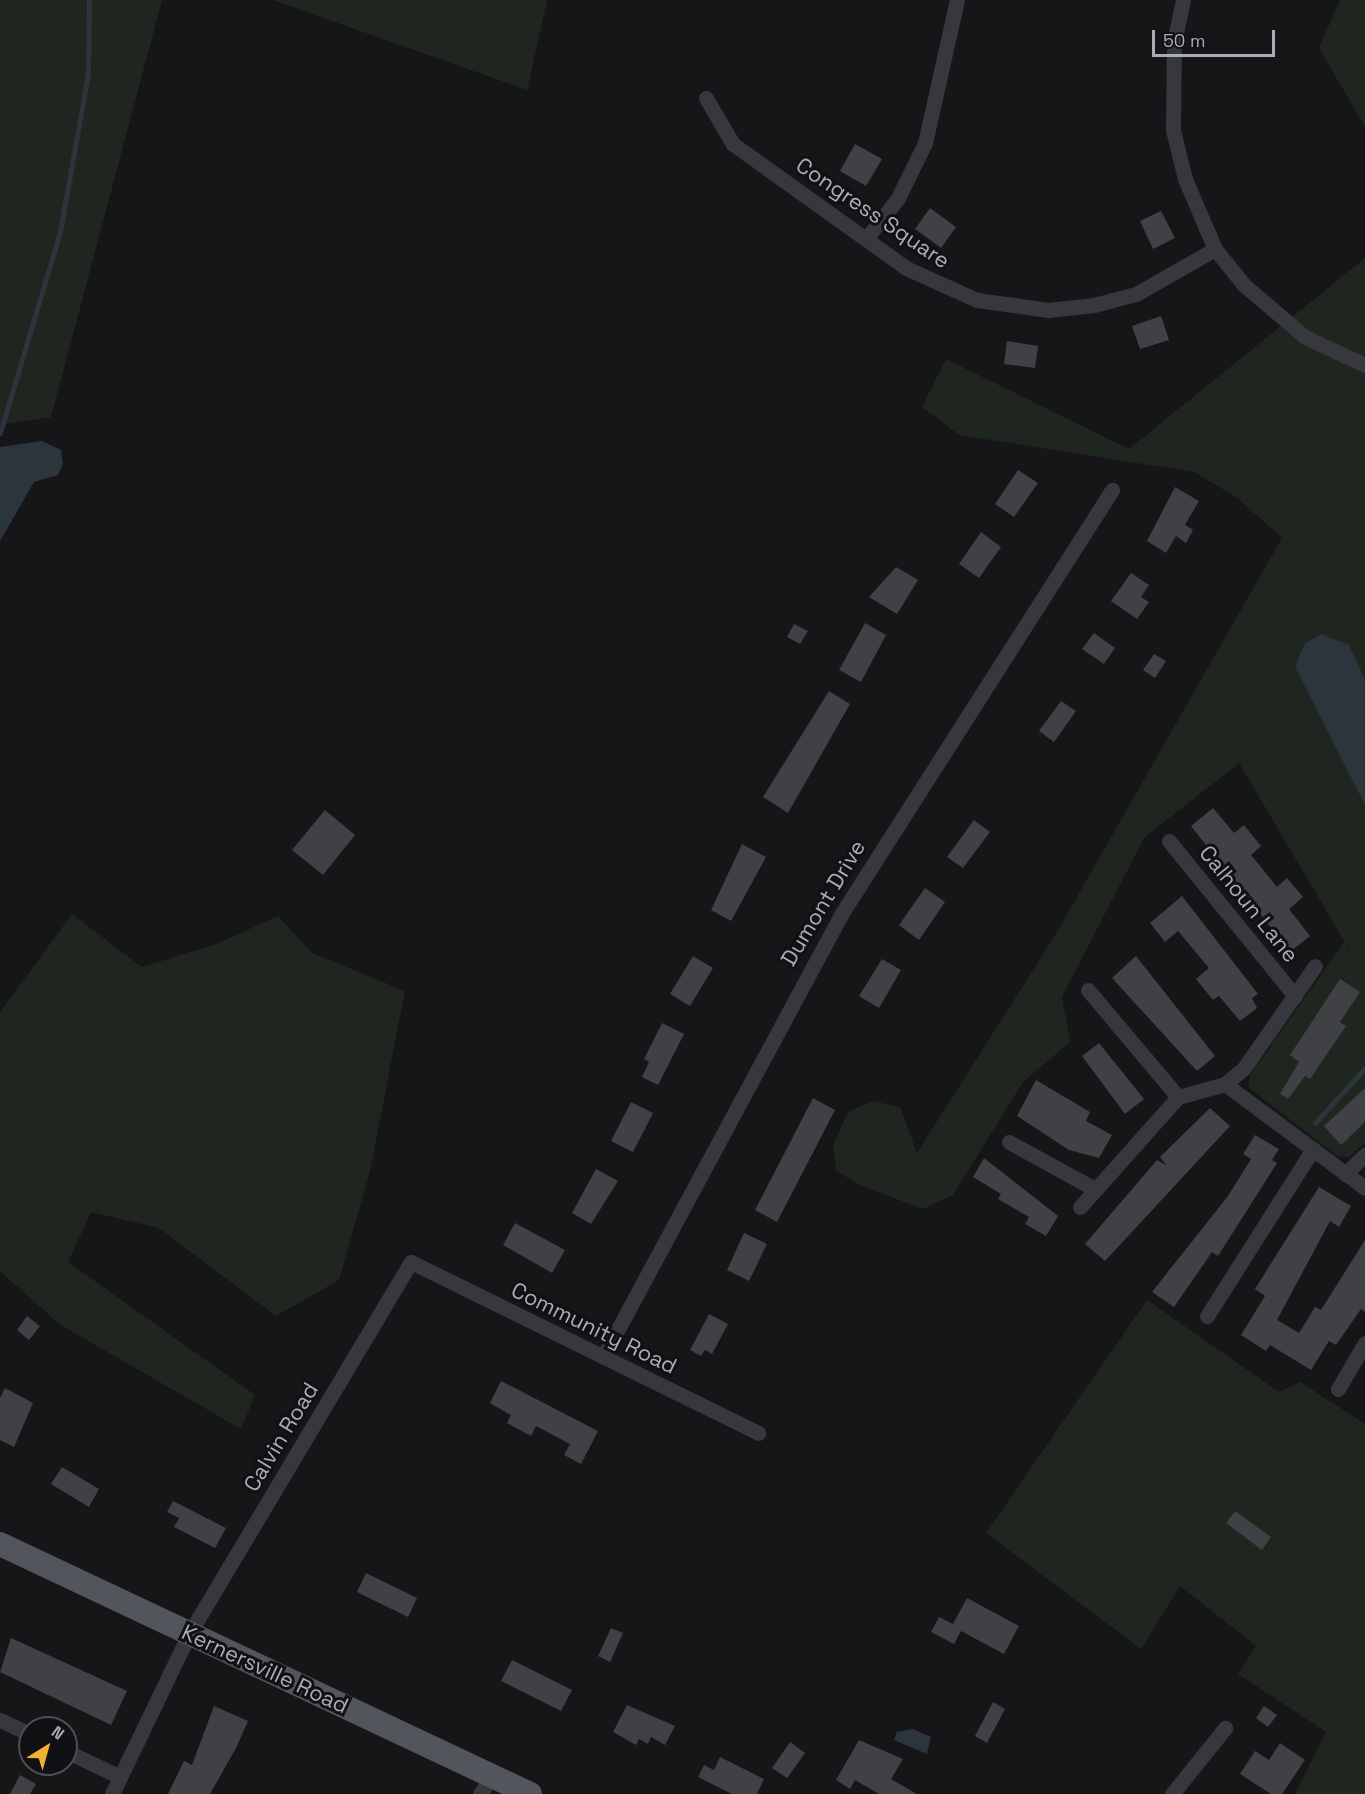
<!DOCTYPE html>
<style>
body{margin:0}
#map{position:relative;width:1365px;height:1794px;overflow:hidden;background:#161618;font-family:"Space Grotesk",sans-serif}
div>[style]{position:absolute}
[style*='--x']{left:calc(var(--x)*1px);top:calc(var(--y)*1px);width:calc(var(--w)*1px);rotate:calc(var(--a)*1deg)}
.green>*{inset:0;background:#1e261f}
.water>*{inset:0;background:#2c353c}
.stream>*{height:5px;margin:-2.5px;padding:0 2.5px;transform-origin:2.5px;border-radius:2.5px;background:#2c353c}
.building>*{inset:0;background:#404145}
.street>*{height:15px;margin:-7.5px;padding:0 7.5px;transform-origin:7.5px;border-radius:7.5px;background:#37383d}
.primary>*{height:24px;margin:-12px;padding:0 12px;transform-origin:12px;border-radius:12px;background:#53555c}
span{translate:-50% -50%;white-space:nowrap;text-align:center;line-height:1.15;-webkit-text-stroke:6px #111113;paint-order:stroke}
.street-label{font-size:22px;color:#a8adb8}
.north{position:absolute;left:18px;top:1716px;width:60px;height:60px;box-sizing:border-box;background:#111113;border:2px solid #4d4f55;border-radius:50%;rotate:37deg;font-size:16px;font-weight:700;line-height:24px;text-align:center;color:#a8adb8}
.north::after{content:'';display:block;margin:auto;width:21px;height:27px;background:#f2b134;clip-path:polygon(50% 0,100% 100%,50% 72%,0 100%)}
.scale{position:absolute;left:1152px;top:30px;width:123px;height:27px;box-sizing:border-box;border:3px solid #a8adb8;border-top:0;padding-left:8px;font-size:18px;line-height:21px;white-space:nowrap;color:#a8adb8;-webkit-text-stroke:4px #111113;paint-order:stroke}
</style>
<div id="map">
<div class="green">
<i style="clip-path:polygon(0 0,162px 0,51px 417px,0 425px)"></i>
<i style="clip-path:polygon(273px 0,547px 0,527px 90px)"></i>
<i style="clip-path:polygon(1340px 0,1365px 0,1365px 127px,1319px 48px)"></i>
<i style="clip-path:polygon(1365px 258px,1365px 1143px,1349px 1157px,1337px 1156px,1248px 1087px,1251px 1074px,1344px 942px,1359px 966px,1239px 763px,1144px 838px,1062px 997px,1070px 1042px,1023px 1082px,953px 1195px,923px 1209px,857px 1184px,836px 1170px,833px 1145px,848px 1112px,872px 1101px,900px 1107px,917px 1153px,1057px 932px,1282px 538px,1236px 497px,1194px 472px,959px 435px,922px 407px,946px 359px,1129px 449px)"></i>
<i style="clip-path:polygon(72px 914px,142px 967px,219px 943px,278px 916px,312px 953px,405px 991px,370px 1171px,339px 1280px,276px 1316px,159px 1228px,91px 1212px,68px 1262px,255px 1395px,241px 1429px,59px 1324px,0 1271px,0 1012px)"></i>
<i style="clip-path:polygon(1147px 1300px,1279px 1392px,1300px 1382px,1365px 1424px,1365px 1794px,1295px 1794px,1326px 1732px,1238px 1674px,1256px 1646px,1180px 1586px,1141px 1649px,986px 1533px)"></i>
</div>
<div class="water">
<i style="clip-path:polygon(42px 441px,61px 450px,63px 464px,58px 475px,34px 482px,0 541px,0 447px)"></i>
<i style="clip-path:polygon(1321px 634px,1349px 645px,1365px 680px,1365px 805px,1295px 667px,1305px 643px)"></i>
<i style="clip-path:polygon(913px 1729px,931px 1737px,927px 1754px,894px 1740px,897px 1732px)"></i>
</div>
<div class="stream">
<i style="--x:0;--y:433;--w:210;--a:-73.4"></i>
<i style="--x:60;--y:232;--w:160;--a:-80"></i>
<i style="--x:88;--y:74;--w:74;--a:-89.2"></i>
<i style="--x:1315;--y:1123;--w:74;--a:-47.7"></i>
</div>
<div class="building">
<i style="clip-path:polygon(855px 144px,882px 159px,866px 186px,840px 171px)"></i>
<i style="clip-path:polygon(930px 208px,956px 227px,941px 248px,915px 229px)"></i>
<i style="clip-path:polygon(1161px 211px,1175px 238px,1153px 249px,1140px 221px)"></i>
<i style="clip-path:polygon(1161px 316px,1169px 340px,1140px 349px,1132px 326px)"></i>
<i style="clip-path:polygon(1007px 341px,1038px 346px,1035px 368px,1004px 364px)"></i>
<i style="clip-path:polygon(1018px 470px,1038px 483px,1014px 517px,995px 504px)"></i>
<i style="clip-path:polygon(1175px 487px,1199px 501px,1185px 525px,1193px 530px,1186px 543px,1176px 536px,1166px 553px,1147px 541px)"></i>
<i style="clip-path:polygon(981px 532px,1001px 547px,979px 578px,959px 564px)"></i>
<i style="clip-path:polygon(896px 567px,918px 580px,897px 614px,869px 597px)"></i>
<i style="clip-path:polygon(1131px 573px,1149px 585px,1141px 597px,1149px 602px,1137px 619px,1111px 601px)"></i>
<i style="clip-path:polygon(865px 623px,886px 635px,861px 682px,839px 670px)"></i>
<i style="clip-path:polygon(794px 624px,808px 631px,800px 644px,787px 637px)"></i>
<i style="clip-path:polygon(1094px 633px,1115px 648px,1104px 664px,1082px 649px)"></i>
<i style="clip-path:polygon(1154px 654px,1166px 661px,1155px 678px,1143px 670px)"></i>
<i style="clip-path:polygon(829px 691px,850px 704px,788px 813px,763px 797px)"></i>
<i style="clip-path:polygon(1061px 701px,1076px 711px,1054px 742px,1039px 731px)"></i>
<i style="clip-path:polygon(1213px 808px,1234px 833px,1244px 825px,1261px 846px,1251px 855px,1277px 887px,1287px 878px,1303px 897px,1289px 909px,1310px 936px,1290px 952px,1191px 826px)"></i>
<i style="clip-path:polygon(325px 810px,355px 835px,323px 875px,292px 850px)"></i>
<i style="clip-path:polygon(974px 820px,990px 832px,963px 868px,947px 857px)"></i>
<i style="clip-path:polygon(742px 844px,766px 857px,731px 921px,711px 910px)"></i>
<i style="clip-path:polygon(925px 888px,945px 902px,919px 940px,899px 925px)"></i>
<i style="clip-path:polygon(1182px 896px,1258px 994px,1252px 998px,1257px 1008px,1240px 1021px,1219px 996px,1213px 1000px,1196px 979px,1209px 968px,1178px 931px,1165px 942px,1150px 923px)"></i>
<i style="clip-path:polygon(693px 956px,713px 968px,690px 1006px,670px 994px)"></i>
<i style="clip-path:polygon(1136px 956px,1215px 1056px,1197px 1071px,1112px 978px)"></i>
<i style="clip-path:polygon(882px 959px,901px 970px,879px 1008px,859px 996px)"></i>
<i style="clip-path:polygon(1340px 979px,1360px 992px,1340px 1022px,1346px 1026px,1310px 1079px,1305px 1076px,1288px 1099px,1280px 1094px,1299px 1062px,1290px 1055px)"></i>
<i style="clip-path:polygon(662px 1023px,684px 1034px,658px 1085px,642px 1077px,649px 1062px,644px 1059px)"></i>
<i style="clip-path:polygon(1099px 1043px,1144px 1099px,1125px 1114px,1082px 1056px)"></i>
<i style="clip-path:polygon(1036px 1080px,1090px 1112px,1086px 1121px,1112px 1135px,1099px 1158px,1069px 1150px,1017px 1116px)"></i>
<i style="clip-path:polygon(1365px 1088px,1365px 1122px,1341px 1145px,1324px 1126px)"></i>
<i style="clip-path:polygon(813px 1098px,835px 1110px,777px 1222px,755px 1210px)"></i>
<i style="clip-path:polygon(631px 1102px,653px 1113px,633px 1152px,611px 1141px)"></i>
<i style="clip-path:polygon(1210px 1108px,1230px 1126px,1105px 1261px,1085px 1244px,1157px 1160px,1167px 1166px,1160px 1157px)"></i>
<i style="clip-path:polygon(1255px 1135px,1279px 1149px,1272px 1160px,1277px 1163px,1218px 1256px,1212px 1252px,1174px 1307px,1152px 1292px,1228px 1196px,1251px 1159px,1243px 1154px)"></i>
<i style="clip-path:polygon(984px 1158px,1058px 1216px,1046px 1236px,1025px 1224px,1029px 1217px,998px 1199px,1001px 1194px,973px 1177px)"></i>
<i style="clip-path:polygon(596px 1169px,618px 1181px,591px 1224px,572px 1213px)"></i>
<i style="clip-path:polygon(1319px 1187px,1351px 1206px,1339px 1227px,1330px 1221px,1277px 1320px,1299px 1333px,1315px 1307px,1321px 1310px,1365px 1240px,1365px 1312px,1361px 1309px,1336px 1345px,1329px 1341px,1311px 1370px,1270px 1345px,1266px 1351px,1241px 1335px,1265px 1296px,1255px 1289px)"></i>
<i style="clip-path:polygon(515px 1223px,565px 1250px,552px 1273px,503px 1245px)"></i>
<i style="clip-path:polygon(744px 1233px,767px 1244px,749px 1281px,727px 1270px)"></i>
<i style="clip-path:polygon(709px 1314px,728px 1324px,712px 1354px,705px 1350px,701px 1356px,690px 1350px)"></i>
<i style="clip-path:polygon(27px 1316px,40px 1326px,29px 1340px,17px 1330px)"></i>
<i style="clip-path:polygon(501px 1381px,598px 1431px,581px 1464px,564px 1455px,570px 1444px,536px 1426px,531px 1436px,507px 1423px,511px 1415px,490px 1403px)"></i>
<i style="clip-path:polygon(5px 1388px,33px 1403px,14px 1447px,0 1440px,0 1398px)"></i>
<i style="clip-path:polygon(62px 1467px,99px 1489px,89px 1507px,51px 1484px)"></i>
<i style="clip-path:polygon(173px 1501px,226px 1528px,215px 1548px,174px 1527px,179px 1518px,167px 1512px)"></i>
<i style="clip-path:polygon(1235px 1511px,1271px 1537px,1262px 1550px,1226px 1523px)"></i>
<i style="clip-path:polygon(366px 1573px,417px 1598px,408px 1617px,357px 1592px)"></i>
<i style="clip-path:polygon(967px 1598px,1019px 1626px,1004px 1654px,961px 1631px,954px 1644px,931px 1632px,939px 1617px,953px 1624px)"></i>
<i style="clip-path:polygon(611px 1628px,623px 1633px,610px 1662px,598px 1656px)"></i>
<i style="clip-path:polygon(11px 1638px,127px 1691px,111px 1725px,0 1672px)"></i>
<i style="clip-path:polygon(512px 1660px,572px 1690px,561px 1711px,501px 1681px)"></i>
<i style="clip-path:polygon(993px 1702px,1005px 1709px,987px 1743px,975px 1736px)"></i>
<i style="clip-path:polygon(627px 1705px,675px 1726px,665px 1745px,651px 1737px,648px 1744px,639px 1739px,636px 1745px,613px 1732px)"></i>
<i style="clip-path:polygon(214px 1706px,248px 1721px,236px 1748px,210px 1794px,168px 1794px,184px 1761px,192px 1765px)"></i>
<i style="clip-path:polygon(1264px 1706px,1277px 1715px,1268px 1727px,1256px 1718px)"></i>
<i style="clip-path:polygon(859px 1740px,903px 1759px,891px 1779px,917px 1794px,879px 1794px,855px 1780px,850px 1789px,836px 1780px)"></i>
<i style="clip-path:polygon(790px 1742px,805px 1753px,787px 1778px,772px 1768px)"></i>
<i style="clip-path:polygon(1280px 1743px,1305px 1760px,1282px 1794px,1271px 1794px,1240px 1774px,1255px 1751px,1269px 1760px)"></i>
<i style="clip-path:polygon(720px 1757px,764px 1779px,757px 1794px,732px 1794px,698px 1777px,704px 1765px,714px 1770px)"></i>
<i style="clip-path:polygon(20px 1775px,36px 1784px,30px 1794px,10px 1794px)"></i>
</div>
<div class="street">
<i style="--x:1183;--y:0;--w:43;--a:102.1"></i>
<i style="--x:1174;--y:42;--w:88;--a:90.7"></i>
<i style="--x:1173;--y:130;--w:50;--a:76.2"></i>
<i style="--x:1185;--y:179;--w:76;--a:66.8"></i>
<i style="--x:1215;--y:249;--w:46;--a:51.1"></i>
<i style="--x:1244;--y:285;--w:80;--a:40.4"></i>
<i style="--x:1305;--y:337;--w:66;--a:25"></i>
<i style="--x:706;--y:98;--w:53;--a:59.6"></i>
<i style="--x:733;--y:144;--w:213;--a:35.6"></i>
<i style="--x:906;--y:268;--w:78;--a:24.3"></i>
<i style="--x:977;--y:300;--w:72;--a:8"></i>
<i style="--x:1048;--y:310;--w:46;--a:-6.2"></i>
<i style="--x:1094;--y:305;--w:43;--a:-14.7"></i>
<i style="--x:1136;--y:294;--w:91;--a:-29.7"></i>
<i style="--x:866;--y:239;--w:52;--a:-52"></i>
<i style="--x:898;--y:198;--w:61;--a:-63.9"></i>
<i style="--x:925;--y:143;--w:147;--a:-77.4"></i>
<i style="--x:1169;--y:841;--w:200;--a:50.9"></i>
<i style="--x:1088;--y:990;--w:140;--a:49.9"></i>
<i style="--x:1225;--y:1084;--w:174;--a:36.6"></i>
<i style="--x:1009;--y:1142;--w:98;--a:28.7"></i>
<i style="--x:1345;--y:1174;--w:28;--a:-44"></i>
<i style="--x:1080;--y:1207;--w:147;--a:-48.3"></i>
<i style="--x:1178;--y:1097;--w:49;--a:-15.5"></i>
<i style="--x:1225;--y:1084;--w:25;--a:-40"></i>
<i style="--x:1244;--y:1068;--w:124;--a:-55.2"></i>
<i style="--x:1207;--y:1316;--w:198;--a:-57.6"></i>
<i style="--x:603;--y:1357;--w:504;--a:-61.71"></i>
<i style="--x:842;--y:913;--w:502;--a:-57.45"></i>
<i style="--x:1338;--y:1389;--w:53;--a:-59.6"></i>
<i style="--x:0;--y:1720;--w:33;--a:25"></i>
<i style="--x:66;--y:1751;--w:60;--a:25.7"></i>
<i style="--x:112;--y:1794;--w:178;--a:-64.3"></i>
<i style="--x:189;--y:1634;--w:433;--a:-59.2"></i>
<i style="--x:411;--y:1262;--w:387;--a:26.2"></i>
<i style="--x:480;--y:1794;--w:22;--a:-56"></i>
<i style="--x:1172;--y:1794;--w:85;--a:-51.2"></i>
</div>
<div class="primary">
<i style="--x:0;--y:1544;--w:586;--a:25.25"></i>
</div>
<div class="street-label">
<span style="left:873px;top:213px;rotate:34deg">Congress Square</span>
<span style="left:823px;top:903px;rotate:-59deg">Dumont Drive</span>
<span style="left:1249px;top:904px;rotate:51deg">Calhoun Lane</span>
<span style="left:594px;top:1328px;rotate:26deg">Community Road</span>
<span style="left:281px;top:1437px;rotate:-59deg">Calvin Road</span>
<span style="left:265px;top:1669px;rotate:25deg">Kernersville Road</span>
</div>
<div class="north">N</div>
<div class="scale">50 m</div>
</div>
